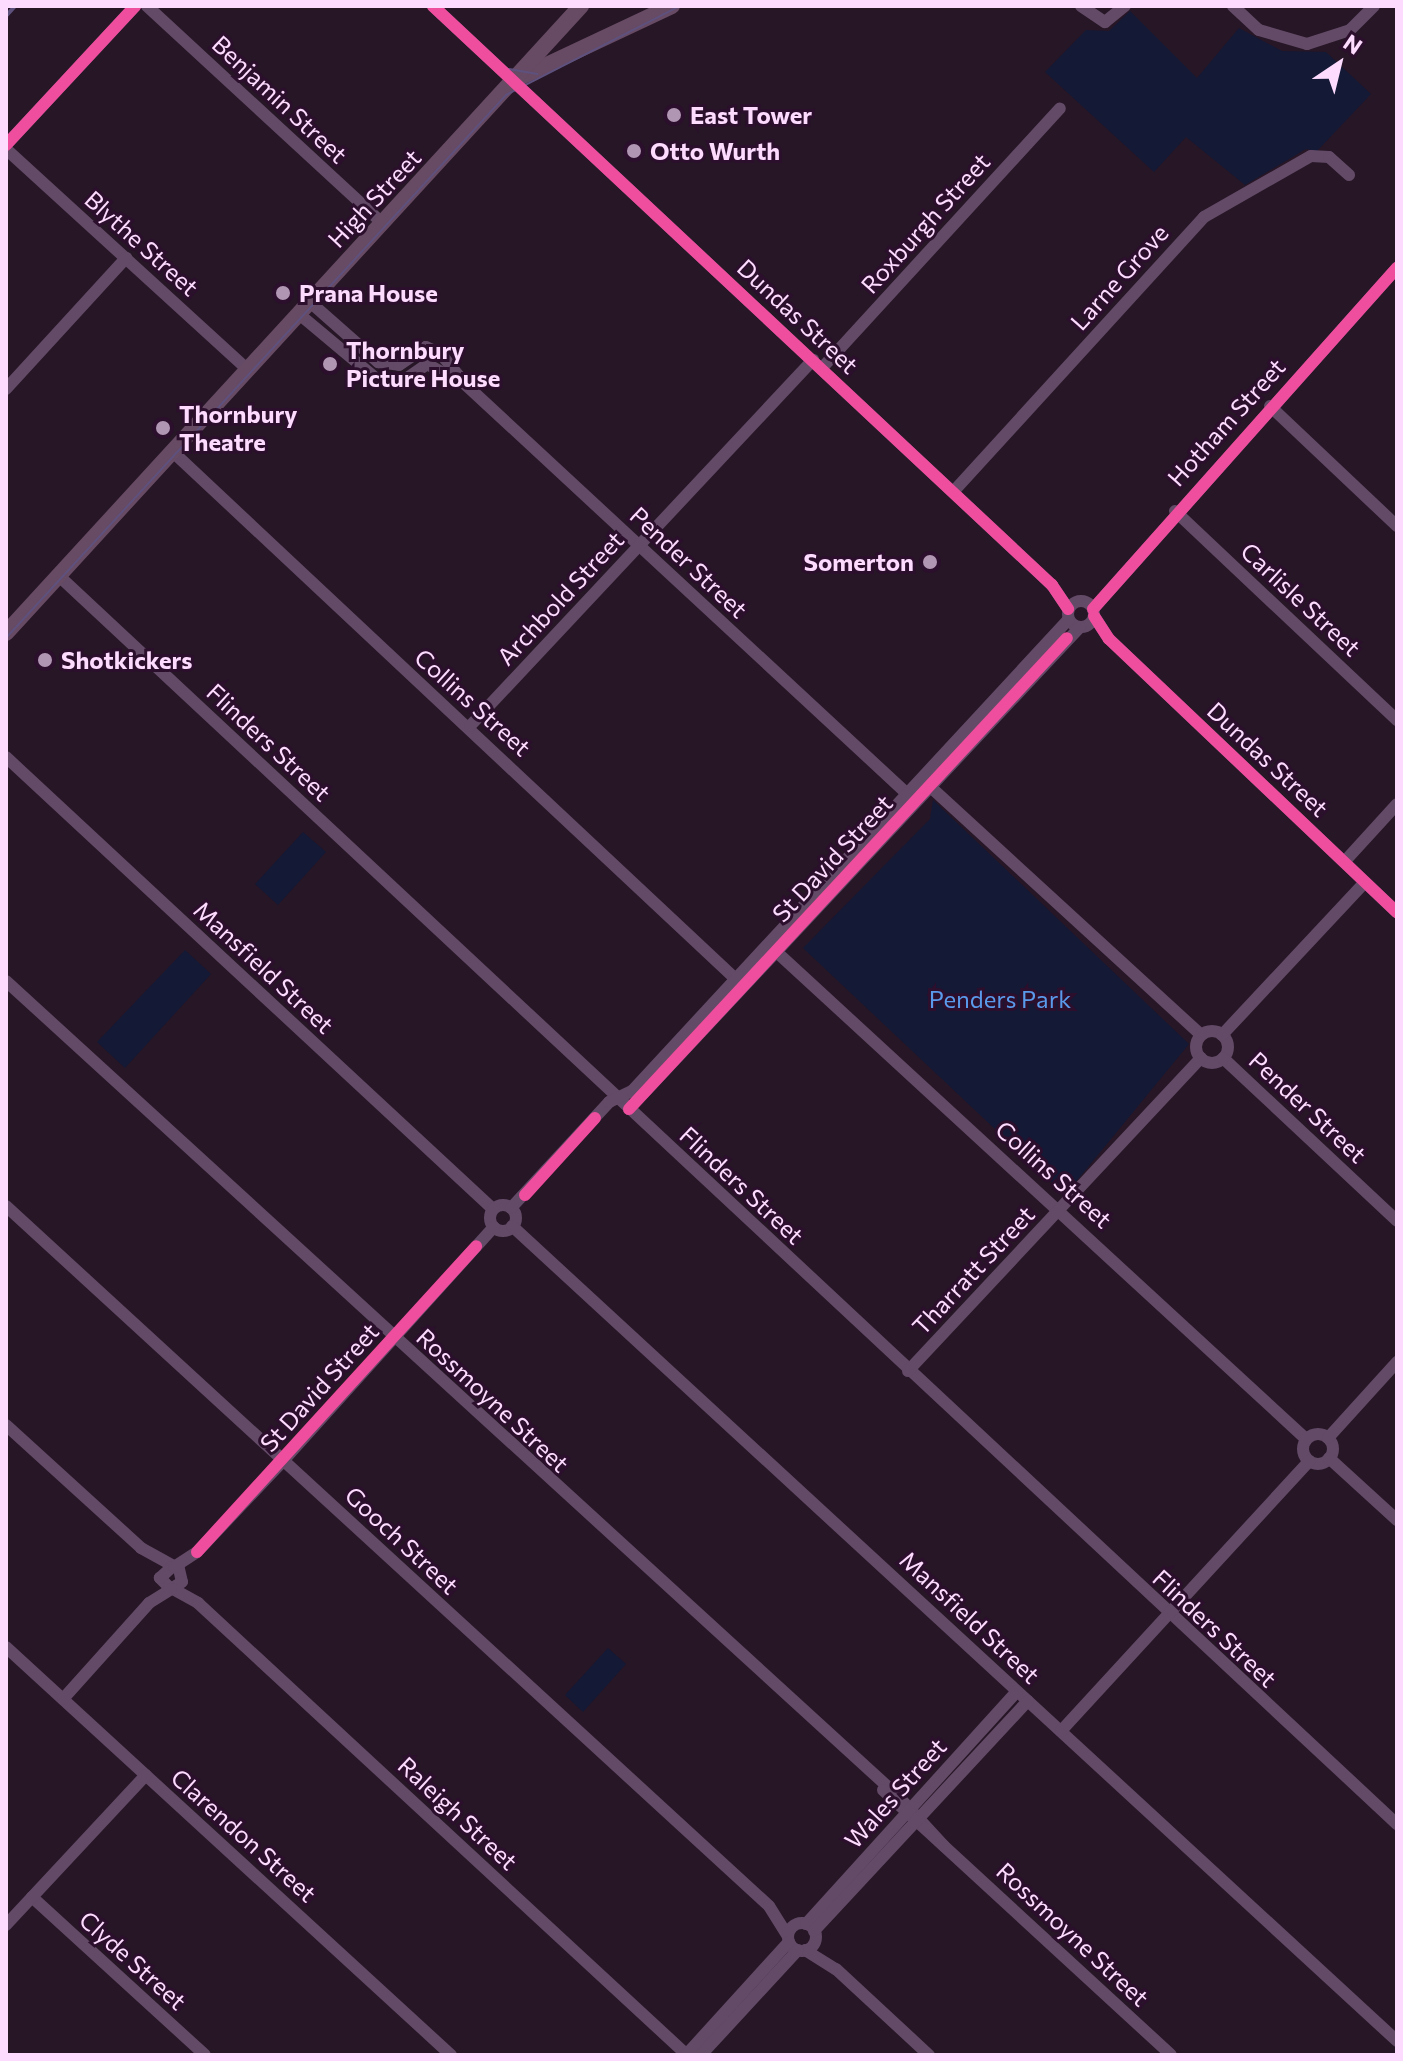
<!DOCTYPE html>
<style>
body{margin:0}
#map{position:relative;width:1403px;height:2061px;overflow:hidden;background:#261626;font-family:Commissioner,sans-serif}
div>[style]{position:absolute}
[style*='--x']{left:calc(var(--x)*1px);top:calc(var(--y)*1px);width:calc(var(--w)*1px);rotate:calc(var(--a)*1deg)}
.green>*{inset:0;background:#141936}
.minor>*{height:12px;margin:-6px;padding:0 6px;transform-origin:6px;border-radius:6px;background:#634a67}
.minor>.ring{margin:-6px;padding:0;box-sizing:content-box;background:none;border:12px solid #634a67;border-radius:50%}
.major>*{height:16px;margin:-8px;padding:0 8px;transform-origin:8px;border-radius:8px;background:#674a63}
.tram>*{height:2px;margin:-1px;padding:0 1px;transform-origin:1px;border-radius:1px;background:#5e517e}
.rail>*{height:4px;margin-top:-2px;transform-origin:0;background:repeating-linear-gradient(90deg,#5e517e 0 12px,transparent 0 22px)}
.cycleway>*{height:12px;margin:-6px;padding:0 6px;transform-origin:6px;border-radius:6px;background:#ef4d9e}
.dots>*{width:22px;height:22px;translate:-50% -50%;box-sizing:border-box;border:4px solid #2c0f2d;border-radius:50%}
span{translate:-50% -50%;white-space:nowrap;text-align:center;line-height:1.15;-webkit-text-stroke:6px #2c0f2d;paint-order:stroke}
.street-label{font-size:24px;color:#fcdbff}
.poi-label{font-size:24px;color:#fcdbff;font-weight:700}
.left{translate:0 -50%;text-align:left}
.right{translate:-100% -50%;text-align:right}
.park-label{font-size:24px;color:#5a9aeb}
.frame{position:absolute;inset:0;border:8px solid #fcdbff;pointer-events:none}
.north{position:absolute;left:1299px;top:24px;width:80px;height:80px;-webkit-text-stroke:6px #2c0f2d;paint-order:stroke;rotate:35deg;font-size:22px;font-weight:700;line-height:32px;text-align:center;color:#fcdbff}
.north::after{content:'';display:block;margin:auto;width:28px;height:36px;background:#fcdbff;clip-path:polygon(50% 0,100% 100%,50% 72%,0 100%)}
</style>
<div id="map">
<div class="green">
<i style="clip-path:polygon(1130px 11px,1197px 78px,1239px 28px,1282px 51px,1326px 52px,1371px 94px,1317px 151px,1306px 149px,1245px 185px,1186px 137px,1154px 172px,1045px 72px,1086px 30px,1109px 31px)"></i>
<i style="clip-path:polygon(933px 800px,1189px 1044px,1065px 1195px,803px 948px,930px 819px)"></i>
<i style="clip-path:polygon(303px 832px,326px 852px,278px 905px,255px 884px)"></i>
<i style="clip-path:polygon(185px 950px,211px 974px,125px 1068px,97px 1042px)"></i>
<i style="clip-path:polygon(608px 1648px,626px 1664px,583px 1712px,565px 1695px)"></i>
</div>
<div class="minor">
<i style="--x:147;--y:6;--w:321;--a:42.7"></i>
<i style="--x:433;--y:6;--w:848;--a:43.09"></i>
<i style="--x:1052;--y:585;--w:29;--a:56"></i>
<i style="--x:1081;--y:6;--w:29;--a:34"></i>
<i style="--x:1105;--y:22;--w:26;--a:-39"></i>
<i style="--x:1233;--y:6;--w:35;--a:43"></i>
<i style="--x:1259;--y:30;--w:50;--a:16.3"></i>
<i style="--x:1307;--y:44;--w:45;--a:-18"></i>
<i style="--x:1350;--y:30;--w:34;--a:-45"></i>
<i style="--x:6;--y:145;--w:190;--a:-47.1"></i>
<i style="--x:6;--y:149;--w:328;--a:42.4"></i>
<i style="--x:310;--y:302;--w:91;--a:41.4"></i>
<i style="--x:378;--y:362;--w:21;--a:8"></i>
<i style="--x:399;--y:365;--w:32;--a:-34"></i>
<i style="--x:426;--y:347;--w:17;--a:25"></i>
<i style="--x:441;--y:354;--w:40;--a:51"></i>
<i style="--x:466;--y:385;--w:612;--a:42.82"></i>
<i style="--x:299;--y:314;--w:103;--a:39.9"></i>
<i style="--x:378;--y:380;--w:25;--a:2"></i>
<i style="--x:403;--y:381;--w:29;--a:-35"></i>
<i style="--x:427;--y:364;--w:37;--a:29"></i>
<i style="--x:822;--y:368;--w:352;--a:-47.5"></i>
<i style="--x:6;--y:389;--w:178;--a:-47.5"></i>
<i style="--x:1270;--y:406;--w:175;--a:43.4"></i>
<i style="--x:173;--y:452;--w:781;--a:43.13"></i>
<i style="--x:953;--y:492;--w:372;--a:-47.6"></i>
<i style="--x:1204;--y:217;--w:123;--a:-29.7"></i>
<i style="--x:1311;--y:156;--w:18;--a:3"></i>
<i style="--x:1329;--y:157;--w:27;--a:42"></i>
<i style="--x:1175;--y:511;--w:305;--a:43.3"></i>
<i style="--x:59;--y:576;--w:1830;--a:43.01"></i>
<i class="ring" style="left:1068px;top:601px;width:14px;height:14px"></i>
<i style="--x:1093;--y:609;--w:457;--a:-48.3"></i>
<i style="--x:1094;--y:616;--w:27;--a:57"></i>
<i style="--x:1109;--y:639;--w:397;--a:43.5"></i>
<i style="--x:470;--y:726;--w:502;--a:-46.86"></i>
<i style="--x:6;--y:757;--w:664;--a:42.87"></i>
<i style="--x:924;--y:781;--w:376;--a:42.5"></i>
<i style="--x:1345;--y:861;--w:77;--a:-47.6"></i>
<i style="--x:769;--y:945;--w:730;--a:42.61"></i>
<i style="--x:6;--y:981;--w:1208;--a:42.42"></i>
<i style="--x:898;--y:1796;--w:68;--a:47.4"></i>
<i class="ring" style="left:1196px;top:1031px;width:20px;height:20px"></i>
<i style="--x:1222;--y:1035;--w:209;--a:-46.9"></i>
<i style="--x:1223;--y:1058;--w:238;--a:43.1"></i>
<i style="--x:629;--y:1109;--w:660;--a:-46.9"></i>
<i class="ring" style="left:490px;top:1205px;width:14px;height:14px"></i>
<i style="--x:6;--y:1206;--w:1035;--a:42.53"></i>
<i style="--x:769;--y:1906;--w:36;--a:58"></i>
<i style="--x:511;--y:1208;--w:144;--a:-47.2"></i>
<i style="--x:609;--y:1102;--w:25;--a:-26"></i>
<i style="--x:632;--y:1091;--w:643;--a:-47.21"></i>
<i style="--x:512;--y:1226;--w:1203;--a:42.64"></i>
<i style="--x:908;--y:1371;--w:429;--a:-46.9"></i>
<i style="--x:6;--y:1425;--w:183;--a:42.3"></i>
<i style="--x:141;--y:1548;--w:43;--a:28.9"></i>
<i style="--x:179;--y:1569;--w:13;--a:77"></i>
<i style="--x:182;--y:1582;--w:13;--a:148"></i>
<i style="--x:171;--y:1589;--w:16;--a:-135"></i>
<i style="--x:160;--y:1578;--w:16;--a:-43"></i>
<i class="ring" style="left:1303px;top:1434px;width:18px;height:18px"></i>
<i style="--x:1328;--y:1438;--w:103;--a:-47.8"></i>
<i style="--x:1329;--y:1458;--w:92;--a:42.4"></i>
<i style="--x:174;--y:1567;--w:27;--a:-33"></i>
<i style="--x:197;--y:1552;--w:125;--a:-46.6"></i>
<i style="--x:283;--y:1461;--w:315;--a:-48"></i>
<i style="--x:173;--y:1589;--w:29;--a:29"></i>
<i style="--x:198;--y:1603;--w:666;--a:42.75"></i>
<i style="--x:6;--y:1647;--w:604;--a:42.52"></i>
<i style="--x:63;--y:1699;--w:129;--a:-48.1"></i>
<i style="--x:149;--y:1603;--w:26;--a:-32"></i>
<i style="--x:1061;--y:1731;--w:367;--a:-47.4"></i>
<i style="--x:883;--y:1790;--w:391;--a:42.6"></i>
<i style="--x:32;--y:1897;--w:234;--a:42.4"></i>
<i class="ring" style="left:788px;top:1923px;width:16px;height:16px"></i>
<i style="--x:806;--y:1924;--w:314;--a:-47.8"></i>
<i style="--x:6;--y:1925;--w:205;--a:-47"></i>
<i style="--x:814;--y:1931;--w:314;--a:-47.1"></i>
<i style="--x:805;--y:1950;--w:36;--a:32"></i>
<i style="--x:836;--y:1969;--w:127;--a:42.8"></i>
<i style="--x:686;--y:2055;--w:153;--a:-47.7"></i>
<i style="--x:701;--y:2055;--w:143;--a:-47.3"></i>
</div>
<div class="major">
<i style="--x:519;--y:78;--w:169;--a:-25.2"></i>
<i style="--x:6;--y:633;--w:851;--a:-47.48"></i>
</div>
<div class="tram">
<i style="--x:429;--y:6;--w:97;--a:40"></i>
<i style="--x:503;--y:68;--w:35;--a:10"></i>
<i style="--x:6;--y:638;--w:738;--a:-47.36"></i>
<i style="--x:506;--y:95;--w:195;--a:-27.1"></i>
</div>
<div class="rail">
<i style="--x:6;--y:16;--w:13;--a:-48"></i>
</div>
<div class="cycleway">
<i style="--x:433;--y:6;--w:848;--a:43.09"></i>
<i style="--x:1052;--y:585;--w:29;--a:56"></i>
<i style="--x:6;--y:145;--w:190;--a:-47.1"></i>
<i style="--x:1093;--y:609;--w:457;--a:-48.3"></i>
<i style="--x:1094;--y:616;--w:27;--a:57"></i>
<i style="--x:1109;--y:639;--w:397;--a:43.5"></i>
<i style="--x:629;--y:1109;--w:643;--a:-47.08"></i>
<i style="--x:525;--y:1195;--w:104;--a:-47.7"></i>
<i style="--x:197;--y:1552;--w:414;--a:-47.6"></i>
</div>
<div class="dots">
<i style="left:674px;top:115px;background:#b196b3"></i>
<i style="left:634px;top:151px;background:#b196b3"></i>
<i style="left:283px;top:293px;background:#b196b3"></i>
<i style="left:330px;top:364px;background:#b196b3"></i>
<i style="left:163px;top:428px;background:#b196b3"></i>
<i style="left:930px;top:562px;background:#b196b3"></i>
<i style="left:45px;top:660px;background:#b196b3"></i>
</div>
<div class="street-label">
<span style="left:280px;top:99px;rotate:43deg">Benjamin Street</span>
<span style="left:374px;top:198px;rotate:-47deg">High Street</span>
<span style="left:925px;top:223px;rotate:-48deg">Roxburgh Street</span>
<span style="left:142px;top:243px;rotate:42deg">Blythe Street</span>
<span style="left:1119px;top:277px;rotate:-48deg">Larne Grove</span>
<span style="left:798px;top:316px;rotate:43deg">Dundas Street</span>
<span style="left:1226px;top:422px;rotate:-48deg">Hotham Street</span>
<span style="left:689px;top:562px;rotate:43deg">Pender Street</span>
<span style="left:560px;top:598px;rotate:-47deg">Archbold Street</span>
<span style="left:1301px;top:599px;rotate:43deg">Carlisle Street</span>
<span style="left:473px;top:702px;rotate:42deg">Collins Street</span>
<span style="left:269px;top:742px;rotate:43deg">Flinders Street</span>
<span style="left:1268px;top:759px;rotate:43deg">Dundas Street</span>
<span style="left:832px;top:858px;rotate:-47deg">St David Street</span>
<span style="left:264px;top:967px;rotate:43deg">Mansfield Street</span>
<span style="left:1308px;top:1107px;rotate:43deg">Pender Street</span>
<span style="left:1054px;top:1174px;rotate:42deg">Collins Street</span>
<span style="left:742px;top:1185px;rotate:43deg">Flinders Street</span>
<span style="left:973px;top:1270px;rotate:-47deg">Tharratt Street</span>
<span style="left:319px;top:1387px;rotate:-48deg">St David Street</span>
<span style="left:493px;top:1400px;rotate:43deg">Rossmoyne Street</span>
<span style="left:402px;top:1540px;rotate:43deg">Gooch Street</span>
<span style="left:970px;top:1617px;rotate:43deg">Mansfield Street</span>
<span style="left:1215px;top:1628px;rotate:43deg">Flinders Street</span>
<span style="left:895px;top:1793px;rotate:-48deg">Wales Street</span>
<span style="left:458px;top:1813px;rotate:43deg">Raleigh Street</span>
<span style="left:244px;top:1835px;rotate:42deg">Clarendon Street</span>
<span style="left:1073px;top:1934px;rotate:43deg">Rossmoyne Street</span>
<span style="left:133px;top:1960px;rotate:42deg">Clyde Street</span>
</div>
<div class="poi-label">
<span class="left" style="left:690px;top:115px">East Tower</span>
<span class="left" style="left:650px;top:151px">Otto Wurth</span>
<span class="left" style="left:299px;top:293px">Prana House</span>
<span class="left" style="left:346px;top:364px">Thornbury<br>Picture House</span>
<span class="left" style="left:179px;top:428px">Thornbury<br>Theatre</span>
<span class="right" style="left:914px;top:562px">Somerton</span>
<span class="left" style="left:61px;top:660px">Shotkickers</span>
</div>
<div class="park-label">
<span style="left:1000px;top:999px">Penders Park</span>
</div>
<div class="frame"></div>
<div class="north">N</div>
</div>
